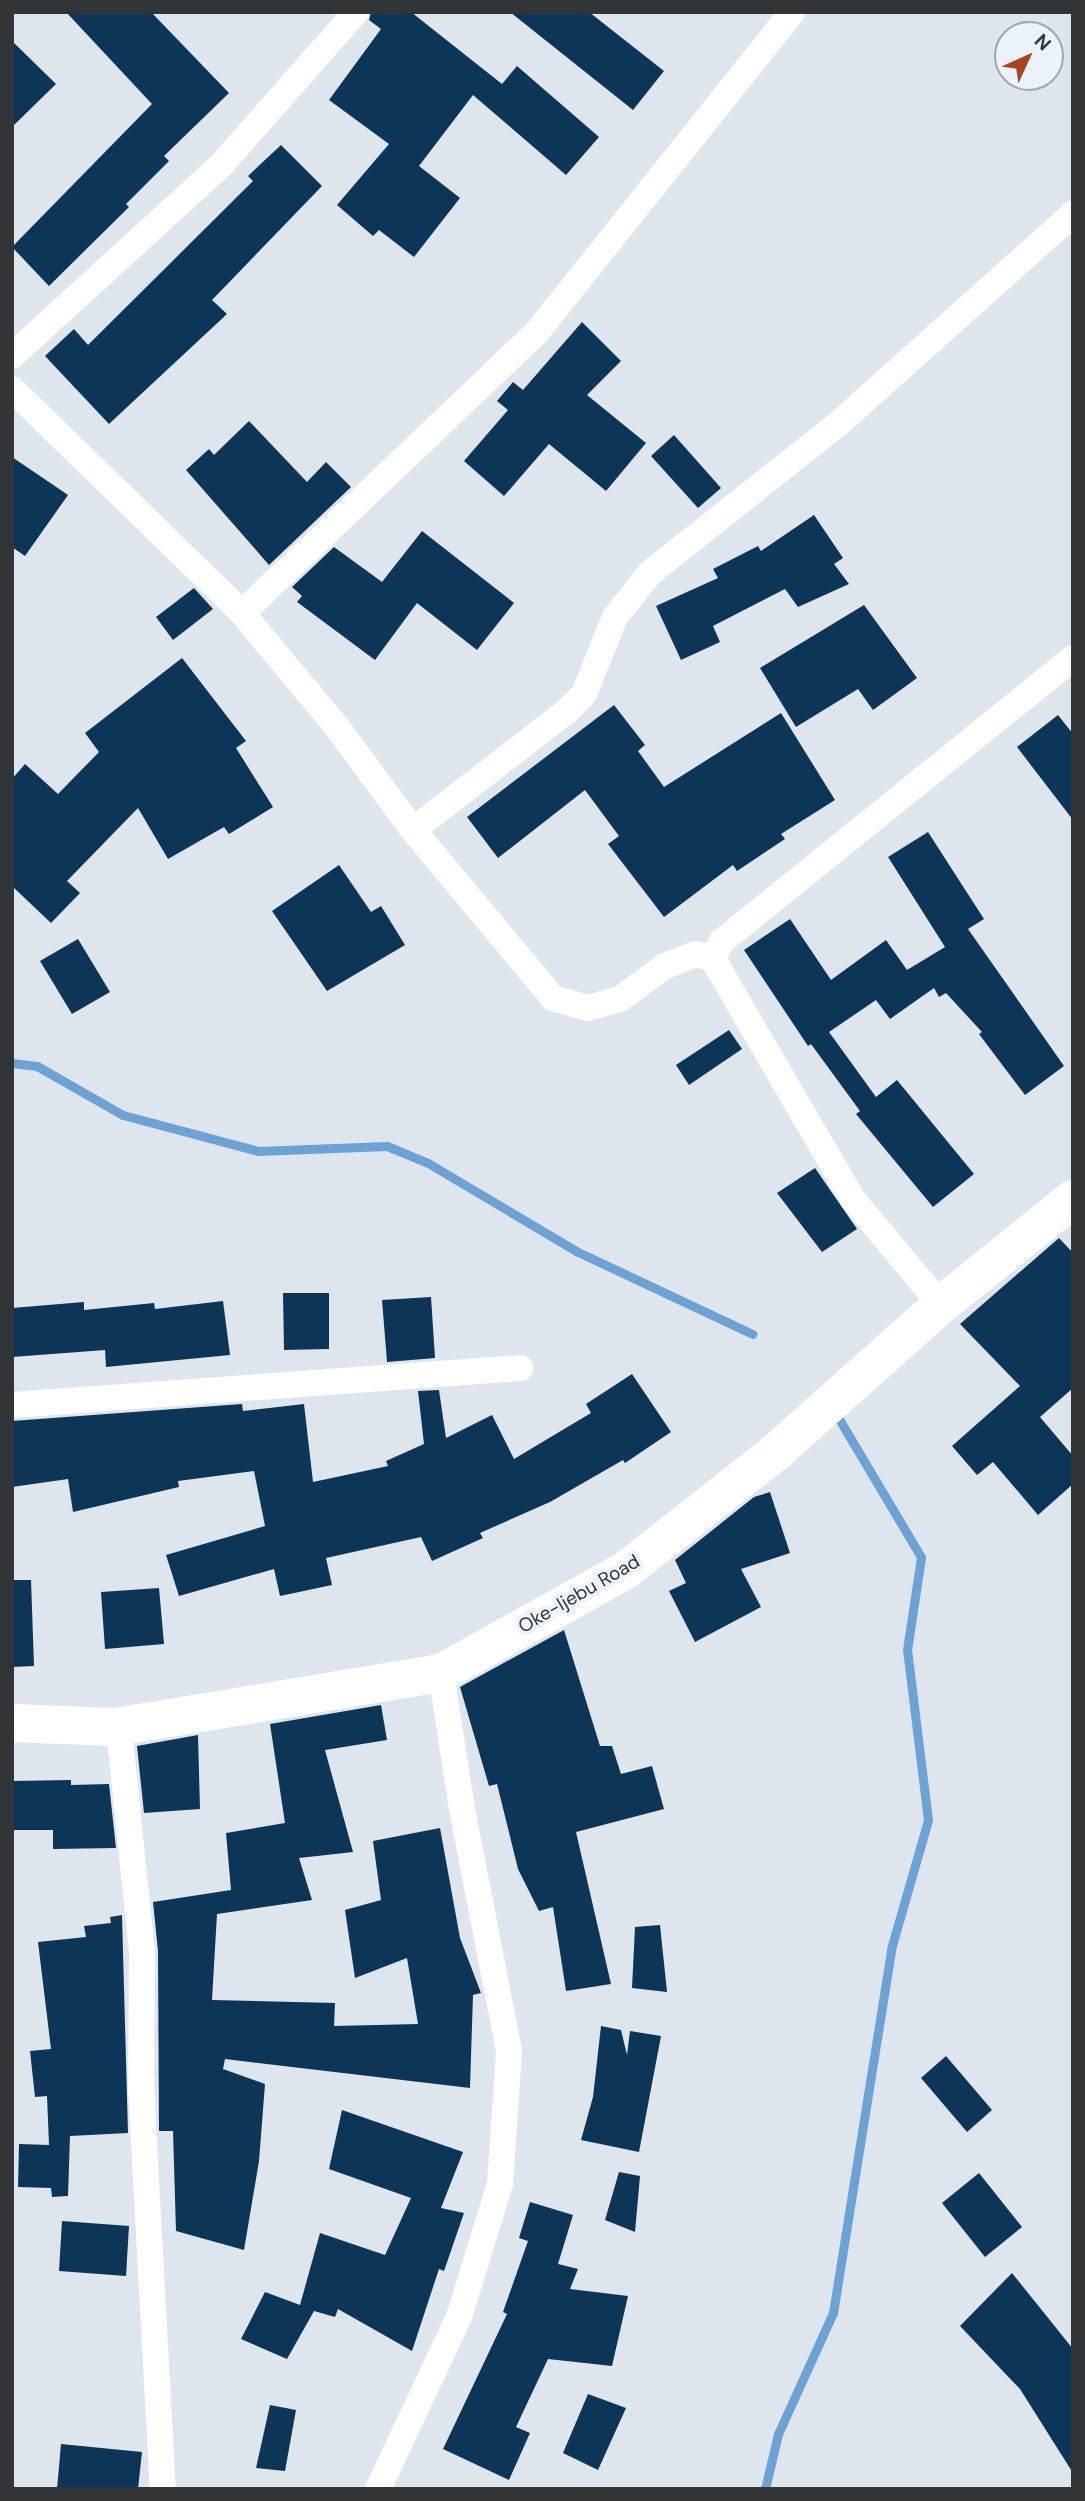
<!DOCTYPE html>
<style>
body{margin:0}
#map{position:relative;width:1085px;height:2501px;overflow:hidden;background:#dee5ec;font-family:"DM Sans",sans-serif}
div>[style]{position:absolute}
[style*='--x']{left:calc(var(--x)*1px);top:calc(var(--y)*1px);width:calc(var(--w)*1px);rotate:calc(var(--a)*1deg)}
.stream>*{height:9px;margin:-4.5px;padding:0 4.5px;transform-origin:4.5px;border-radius:4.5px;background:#6da2d4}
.building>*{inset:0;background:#0d3557}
.minor>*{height:26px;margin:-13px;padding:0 13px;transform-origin:13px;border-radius:13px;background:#fff}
.secondary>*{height:38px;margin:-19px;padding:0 19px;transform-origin:19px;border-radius:19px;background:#fff}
span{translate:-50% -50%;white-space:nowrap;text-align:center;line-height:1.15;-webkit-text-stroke:7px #ebf2f9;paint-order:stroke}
.street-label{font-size:19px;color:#323538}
.frame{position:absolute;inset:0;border:14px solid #323538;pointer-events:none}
.north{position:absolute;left:994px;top:21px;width:70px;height:70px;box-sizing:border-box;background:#ebf2f9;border:2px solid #a1a6ac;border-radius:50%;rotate:45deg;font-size:19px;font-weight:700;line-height:28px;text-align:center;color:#323538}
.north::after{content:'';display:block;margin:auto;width:24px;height:32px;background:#aa4320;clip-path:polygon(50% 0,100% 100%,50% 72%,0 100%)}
</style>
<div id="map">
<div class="stream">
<i style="--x:12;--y:1063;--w:25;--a:7"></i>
<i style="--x:37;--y:1066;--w:99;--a:29.7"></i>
<i style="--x:123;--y:1115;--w:140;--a:14.9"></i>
<i style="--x:258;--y:1151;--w:129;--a:-2.2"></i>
<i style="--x:387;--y:1146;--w:44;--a:22.5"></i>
<i style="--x:428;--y:1163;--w:172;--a:30.7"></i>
<i style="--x:576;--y:1251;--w:195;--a:25.2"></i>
<i style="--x:765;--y:2489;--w:57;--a:-76.7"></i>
<i style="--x:778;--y:2434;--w:133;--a:-65.6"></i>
<i style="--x:833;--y:2313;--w:369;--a:-80.9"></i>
<i style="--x:891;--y:1949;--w:134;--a:-74"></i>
<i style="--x:928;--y:1820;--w:171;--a:-97"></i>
<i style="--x:907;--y:1650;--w:94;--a:-81.4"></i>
<i style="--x:921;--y:1557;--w:169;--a:-120.7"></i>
</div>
<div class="building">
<i style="clip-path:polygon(66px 12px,151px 12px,229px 93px,164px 156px,169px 161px,126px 204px,129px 207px,49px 286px,12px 247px,152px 104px)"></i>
<i style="clip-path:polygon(371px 12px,411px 12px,502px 84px,517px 66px,599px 137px,566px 175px,473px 95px,419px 166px,460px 198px,414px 257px,379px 230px,373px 236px,337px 205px,389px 144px,329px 100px,381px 29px,369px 20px)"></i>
<i style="clip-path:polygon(510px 12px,589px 12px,664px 71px,633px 110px)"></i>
<i style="clip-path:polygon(12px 41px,56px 84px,12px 127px)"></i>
<i style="clip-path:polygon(281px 145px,322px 186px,212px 300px,227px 314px,109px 424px,45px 356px,74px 329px,88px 345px,253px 181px,248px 176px)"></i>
<i style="clip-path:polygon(582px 322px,621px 361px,587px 395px,646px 443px,606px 491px,549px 444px,504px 496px,464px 461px,508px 410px,497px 401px,513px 382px,523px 390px)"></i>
<i style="clip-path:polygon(249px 421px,307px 482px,326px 462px,351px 487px,269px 565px,186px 470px,209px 449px,214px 455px)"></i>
<i style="clip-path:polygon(674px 435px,721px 488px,698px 508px,651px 456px)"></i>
<i style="clip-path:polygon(12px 457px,68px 495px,25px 556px,12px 547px)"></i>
<i style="clip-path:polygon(814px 515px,843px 558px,834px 564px,849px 584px,798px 607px,785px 589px,713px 626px,720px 642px,681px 660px,656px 606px,718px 578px,713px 569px,758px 546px,761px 551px)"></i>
<i style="clip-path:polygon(422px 531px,514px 603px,477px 650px,417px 603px,375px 660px,297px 602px,302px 596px,292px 587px,334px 547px,382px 582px)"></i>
<i style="clip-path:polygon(194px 588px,213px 609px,173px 640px,156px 617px)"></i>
<i style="clip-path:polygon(864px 605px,917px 678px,873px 710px,858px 689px,796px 727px,760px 668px)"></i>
<i style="clip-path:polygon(182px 658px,246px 741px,236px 748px,273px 807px,229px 834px,224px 827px,168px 859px,138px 808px,67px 881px,80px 893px,51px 923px,12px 886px,12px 779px,25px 764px,58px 794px,99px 752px,85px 733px)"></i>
<i style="clip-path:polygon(614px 705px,645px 745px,638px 751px,664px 787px,781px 713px,835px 800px,781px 834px,785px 839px,737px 871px,733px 865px,664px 917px,608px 844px,619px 836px,585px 790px,498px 858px,467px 817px)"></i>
<i style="clip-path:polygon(1058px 715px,1073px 734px,1073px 820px,1017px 747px)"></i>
<i style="clip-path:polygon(928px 832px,984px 919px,968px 929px,1064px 1066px,1025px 1095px,979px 1034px,982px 1032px,946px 993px,939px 997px,934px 988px,890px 1019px,876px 1000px,829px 1032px,876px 1097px,897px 1080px,974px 1174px,933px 1207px,856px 1114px,860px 1111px,811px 1044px,808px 1046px,744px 950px,790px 919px,831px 980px,886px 940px,907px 970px,945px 947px,888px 857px)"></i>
<i style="clip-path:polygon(339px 865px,371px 912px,381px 906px,405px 945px,327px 991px,272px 911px)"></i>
<i style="clip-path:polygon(78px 939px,110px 992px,72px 1014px,40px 961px)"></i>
<i style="clip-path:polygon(729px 1030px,742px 1049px,689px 1085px,676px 1065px)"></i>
<i style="clip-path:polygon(815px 1168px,857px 1229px,822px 1252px,777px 1193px)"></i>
<i style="clip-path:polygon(1059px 1238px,1073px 1253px,1073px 1388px,1040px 1417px,1073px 1456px,1073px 1484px,1038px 1515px,993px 1462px,977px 1475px,952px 1446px,1020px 1386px,960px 1324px)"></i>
<i style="clip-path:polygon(283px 1293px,329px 1293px,329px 1349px,284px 1350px)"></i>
<i style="clip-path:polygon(431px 1297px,435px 1358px,387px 1362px,382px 1300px)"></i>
<i style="clip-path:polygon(223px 1301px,230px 1355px,106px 1367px,105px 1350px,12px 1357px,12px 1308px,84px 1302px,84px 1310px,154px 1303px,155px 1309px)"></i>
<i style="clip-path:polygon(632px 1374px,671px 1432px,625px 1463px,623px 1460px,550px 1502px,480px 1533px,483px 1538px,432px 1561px,421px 1537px,326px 1558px,332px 1585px,280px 1596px,274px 1569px,179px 1596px,166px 1555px,265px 1526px,254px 1471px,178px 1481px,179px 1487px,73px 1512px,68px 1479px,12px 1487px,12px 1421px,242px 1404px,243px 1411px,304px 1404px,313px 1482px,388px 1466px,386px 1461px,424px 1444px,418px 1391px,439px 1390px,446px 1438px,492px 1415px,514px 1459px,591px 1413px,586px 1404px)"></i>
<i style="clip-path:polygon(770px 1492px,790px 1553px,741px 1569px,761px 1607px,695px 1642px,669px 1591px,686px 1583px,675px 1560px,754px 1497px)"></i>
<i style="clip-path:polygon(12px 1580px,31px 1580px,34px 1666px,12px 1667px)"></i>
<i style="clip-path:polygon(159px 1588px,164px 1644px,105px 1649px,101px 1592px)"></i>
<i style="clip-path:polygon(564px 1630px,600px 1746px,612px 1746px,621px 1774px,652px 1766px,664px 1809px,576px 1832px,611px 1984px,566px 1991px,553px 1907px,539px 1911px,518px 1869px,497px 1784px,489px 1786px,460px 1687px)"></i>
<i style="clip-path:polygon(381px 1705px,387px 1740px,325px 1750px,353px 1852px,299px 1858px,312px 1900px,217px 1914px,212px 2000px,335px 2003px,334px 2026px,418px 2024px,407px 1958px,355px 1978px,345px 1910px,381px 1900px,373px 1841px,440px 1828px,460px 1938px,481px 1993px,473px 1995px,470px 2088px,225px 2059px,223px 2069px,265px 2084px,259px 2161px,244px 2250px,176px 2231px,173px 2131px,159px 2131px,158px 1951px,153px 1902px,231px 1890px,226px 1833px,285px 1823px,270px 1724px)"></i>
<i style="clip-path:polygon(198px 1735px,200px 1809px,144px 1813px,137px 1746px)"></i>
<i style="clip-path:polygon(71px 1780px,71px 1785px,109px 1784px,116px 1848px,53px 1849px,53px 1830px,12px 1830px,12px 1781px)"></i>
<i style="clip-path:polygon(122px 1915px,128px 2133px,70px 2136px,68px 2196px,52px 2197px,51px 2188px,18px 2187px,19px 2144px,49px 2145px,47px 2096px,35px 2097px,30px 2051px,51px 2049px,38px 1942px,86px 1937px,84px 1926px,111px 1923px,110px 1917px)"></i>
<i style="clip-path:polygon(660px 1925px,667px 1992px,632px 1988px,635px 1927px)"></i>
<i style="clip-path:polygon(601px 2026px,621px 2030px,627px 2055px,630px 2031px,661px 2036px,639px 2152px,581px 2140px,593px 2097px)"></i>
<i style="clip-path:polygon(946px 2056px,992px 2110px,967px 2132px,921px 2078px)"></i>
<i style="clip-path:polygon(342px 2110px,463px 2152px,441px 2208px,464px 2213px,444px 2271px,439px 2269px,412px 2351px,338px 2309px,335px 2317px,314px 2311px,287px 2359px,241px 2339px,265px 2292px,300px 2305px,320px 2233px,385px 2255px,411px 2198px,329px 2169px)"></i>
<i style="clip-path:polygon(619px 2172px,640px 2176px,635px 2232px,605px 2220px)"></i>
<i style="clip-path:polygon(979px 2173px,1022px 2227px,985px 2257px,942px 2203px)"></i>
<i style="clip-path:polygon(530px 2202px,573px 2215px,558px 2264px,578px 2269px,570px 2289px,628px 2296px,612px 2366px,548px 2359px,516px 2427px,530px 2433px,509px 2480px,443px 2449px,507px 2314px,503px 2312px,528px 2241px,519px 2238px)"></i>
<i style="clip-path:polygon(62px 2221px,129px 2226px,126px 2276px,59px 2271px)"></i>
<i style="clip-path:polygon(1012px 2273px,1073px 2349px,1073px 2473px,1020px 2389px,960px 2326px)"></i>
<i style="clip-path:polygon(588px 2394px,626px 2408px,598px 2470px,563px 2453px)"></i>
<i style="clip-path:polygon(270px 2405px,296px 2410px,285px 2471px,256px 2468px)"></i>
<i style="clip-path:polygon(61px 2444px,142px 2452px,138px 2489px,57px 2489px)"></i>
</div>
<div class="minor">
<i style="--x:12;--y:356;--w:285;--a:-42.4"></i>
<i style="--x:222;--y:164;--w:203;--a:-48.6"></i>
<i style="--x:12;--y:389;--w:321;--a:44.2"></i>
<i style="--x:242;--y:613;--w:148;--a:50.2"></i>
<i style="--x:337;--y:727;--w:128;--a:53.6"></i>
<i style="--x:413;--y:830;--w:219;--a:50.2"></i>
<i style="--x:553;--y:998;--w:36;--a:16"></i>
<i style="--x:588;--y:1008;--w:33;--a:-16"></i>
<i style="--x:620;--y:999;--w:56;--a:-36.3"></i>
<i style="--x:665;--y:966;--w:33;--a:-21"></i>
<i style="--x:696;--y:954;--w:18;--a:16"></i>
<i style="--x:242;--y:613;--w:407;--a:-43.6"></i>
<i style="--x:537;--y:332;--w:409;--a:-51.4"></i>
<i style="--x:413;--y:830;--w:195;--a:-37.7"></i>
<i style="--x:567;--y:711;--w:24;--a:-45"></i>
<i style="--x:584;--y:694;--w:83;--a:-68.1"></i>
<i style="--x:615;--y:617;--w:56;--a:-51.5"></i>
<i style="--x:650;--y:573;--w:240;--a:-38.4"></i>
<i style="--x:838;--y:424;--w:315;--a:-41.8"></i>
<i style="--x:941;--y:1305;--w:139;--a:-129.8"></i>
<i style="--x:852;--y:1198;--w:276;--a:-120.2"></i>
<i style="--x:713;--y:959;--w:19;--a:-65"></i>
<i style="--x:721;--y:942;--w:452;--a:-38.9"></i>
<i style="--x:12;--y:1405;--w:510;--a:-4.16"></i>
<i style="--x:115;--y:1727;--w:13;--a:67"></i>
<i style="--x:120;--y:1739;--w:213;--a:84.1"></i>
<i style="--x:142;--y:1951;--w:136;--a:90.4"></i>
<i style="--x:141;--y:2087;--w:403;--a:86.9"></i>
<i style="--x:378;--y:2489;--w:190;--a:-64.8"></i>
<i style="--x:459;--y:2317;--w:139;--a:-72.9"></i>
<i style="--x:500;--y:2184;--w:133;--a:-86.1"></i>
<i style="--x:509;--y:2051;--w:247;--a:-101"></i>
<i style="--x:462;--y:1809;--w:138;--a:-98.8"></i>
</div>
<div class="secondary">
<i style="--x:12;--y:1723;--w:103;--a:2.2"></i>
<i style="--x:115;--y:1727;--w:330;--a:-9.4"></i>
<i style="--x:441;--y:1673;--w:212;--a:-29.1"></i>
<i style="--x:626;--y:1570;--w:192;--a:-38.2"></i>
<i style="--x:777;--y:1451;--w:220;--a:-41.7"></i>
<i style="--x:941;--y:1305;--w:169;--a:-38.8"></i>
</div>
<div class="street-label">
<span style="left:579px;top:1594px;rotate:-30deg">Oke-Ijebu Road</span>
</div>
<div class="frame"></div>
<div class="north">N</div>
</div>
